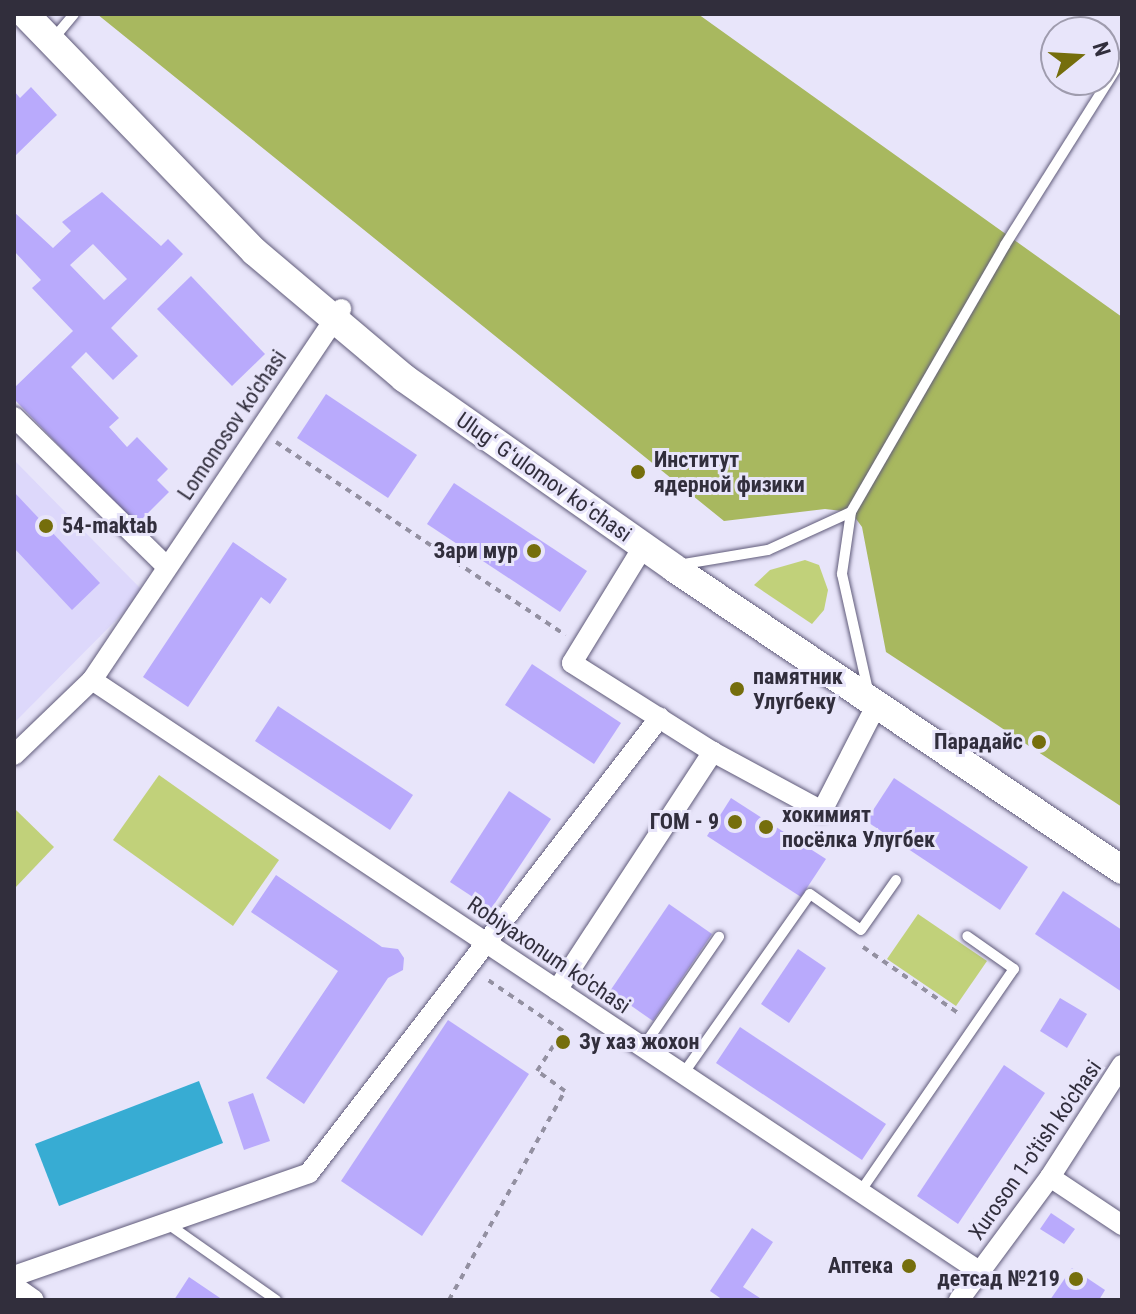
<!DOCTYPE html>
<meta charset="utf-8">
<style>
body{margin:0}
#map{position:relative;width:1136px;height:1314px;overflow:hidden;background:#e8e5fa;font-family:"Roboto Condensed",sans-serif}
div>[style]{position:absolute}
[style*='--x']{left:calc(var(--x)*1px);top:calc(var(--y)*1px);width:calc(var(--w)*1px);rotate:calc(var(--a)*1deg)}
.built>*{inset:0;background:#ddd8fb}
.green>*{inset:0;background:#c1d17a}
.forest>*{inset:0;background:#a8b85f}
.water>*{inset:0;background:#37acd3}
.building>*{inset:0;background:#b9aafc}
.path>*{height:4px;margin-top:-2px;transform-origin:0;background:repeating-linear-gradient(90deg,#9390a1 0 6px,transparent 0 12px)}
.roads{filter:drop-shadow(0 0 2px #605b7a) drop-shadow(0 0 2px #605b7a)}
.lane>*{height:10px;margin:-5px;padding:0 5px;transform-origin:5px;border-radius:5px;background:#fff}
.street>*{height:20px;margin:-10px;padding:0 10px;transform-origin:10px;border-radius:10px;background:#fff}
.secondary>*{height:28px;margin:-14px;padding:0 14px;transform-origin:14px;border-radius:14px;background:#fff}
.dots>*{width:22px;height:22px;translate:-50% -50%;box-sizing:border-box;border:4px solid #e8e5fa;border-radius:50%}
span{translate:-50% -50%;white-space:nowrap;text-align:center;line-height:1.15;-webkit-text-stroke:6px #e8e5fa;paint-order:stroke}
.street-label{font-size:22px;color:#312e3c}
.poi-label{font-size:22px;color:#312e3c;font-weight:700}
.left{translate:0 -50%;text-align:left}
.right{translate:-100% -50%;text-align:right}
.frame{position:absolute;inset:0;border:16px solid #312e3c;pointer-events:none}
.north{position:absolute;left:1040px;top:16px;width:80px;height:80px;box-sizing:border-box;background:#e8e5fa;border:2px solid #9f9cae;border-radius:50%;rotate:72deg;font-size:22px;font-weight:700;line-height:32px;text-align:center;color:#312e3c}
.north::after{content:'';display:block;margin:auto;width:28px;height:36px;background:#756e0c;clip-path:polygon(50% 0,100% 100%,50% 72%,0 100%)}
</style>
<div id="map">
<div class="built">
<i style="clip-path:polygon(14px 460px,144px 592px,14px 723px)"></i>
</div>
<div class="green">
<i style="clip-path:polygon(805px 560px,819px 565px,828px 590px,824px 610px,812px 624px,754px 585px,770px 570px)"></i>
<i style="clip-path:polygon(159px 775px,279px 860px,233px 926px,113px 840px)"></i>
<i style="clip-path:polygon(16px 810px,54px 847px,14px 889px,14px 813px)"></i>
<i style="clip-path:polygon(918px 914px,987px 961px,956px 1006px,887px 959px)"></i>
</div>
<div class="forest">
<i style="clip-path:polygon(97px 14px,698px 14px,1122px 317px,1122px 807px,886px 652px,862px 527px,851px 512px,825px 509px,724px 521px)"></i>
</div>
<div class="water">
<i style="clip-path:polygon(199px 1081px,223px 1143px,59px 1206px,35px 1144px)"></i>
</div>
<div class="building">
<i style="clip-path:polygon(31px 87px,57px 115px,14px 157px,14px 91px,20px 98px)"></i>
<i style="clip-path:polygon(evenodd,102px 192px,161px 246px,168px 239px,183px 254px,111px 328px,138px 356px,113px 380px,86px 352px,71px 367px,119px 418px,109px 427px,127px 447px,137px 437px,168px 469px,157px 480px,169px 492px,136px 525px,14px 399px,14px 388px,73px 331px,32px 288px,41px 280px,14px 251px,14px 212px,53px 248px,71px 231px,62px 222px,102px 192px,93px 244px,127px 279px,104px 300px,70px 265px,93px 244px)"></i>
<i style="clip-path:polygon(191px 276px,265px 354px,232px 386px,157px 309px)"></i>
<i style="clip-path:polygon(326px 394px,417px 455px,388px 498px,297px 438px)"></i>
<i style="clip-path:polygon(454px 483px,587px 571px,560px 612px,427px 524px)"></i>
<i style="clip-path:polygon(14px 492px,100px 583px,72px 610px,14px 548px)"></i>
<i style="clip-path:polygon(233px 542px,287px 579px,270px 604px,261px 597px,188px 707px,143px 677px)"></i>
<i style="clip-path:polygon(532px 664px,621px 723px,594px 764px,505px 705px)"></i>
<i style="clip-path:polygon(278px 706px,413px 795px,390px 830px,255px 741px)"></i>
<i style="clip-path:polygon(894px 778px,1028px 867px,1000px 910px,866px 821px)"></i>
<i style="clip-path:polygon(509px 791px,551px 819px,491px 909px,450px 882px)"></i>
<i style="clip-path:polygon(731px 798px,826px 859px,801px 897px,707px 836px)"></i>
<i style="clip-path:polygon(276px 875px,382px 947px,398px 949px,404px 958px,403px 970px,388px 978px,304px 1104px,266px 1078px,338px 971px,251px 912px)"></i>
<i style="clip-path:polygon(1063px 891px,1122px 930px,1122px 992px,1035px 934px)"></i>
<i style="clip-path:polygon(669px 904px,712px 934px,653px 1021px,610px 991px)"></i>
<i style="clip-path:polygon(798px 949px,826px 968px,789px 1023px,761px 1004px)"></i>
<i style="clip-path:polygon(1060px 998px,1087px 1014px,1067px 1048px,1040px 1031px)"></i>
<i style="clip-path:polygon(448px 1020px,529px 1074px,422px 1236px,341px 1181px)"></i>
<i style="clip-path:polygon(740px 1027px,886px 1124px,862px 1160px,716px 1063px)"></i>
<i style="clip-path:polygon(1004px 1065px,1045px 1093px,958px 1224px,917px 1196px)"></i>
<i style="clip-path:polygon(253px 1093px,270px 1141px,244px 1150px,228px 1102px)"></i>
<i style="clip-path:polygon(1051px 1213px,1075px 1229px,1064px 1244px,1040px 1229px)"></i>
<i style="clip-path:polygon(752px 1228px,773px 1242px,743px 1287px,763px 1300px,723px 1300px,710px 1291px)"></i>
<i style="clip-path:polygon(1072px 1268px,1105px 1290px,1099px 1300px,1050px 1300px)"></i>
<i style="clip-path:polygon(189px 1277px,223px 1300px,174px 1300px)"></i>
</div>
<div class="path">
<i style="--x:276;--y:442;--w:348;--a:33.7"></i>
<i style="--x:863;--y:947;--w:119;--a:34.8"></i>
<i style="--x:449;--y:1300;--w:239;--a:-61"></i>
<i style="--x:565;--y:1091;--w:34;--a:-144"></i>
<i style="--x:537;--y:1071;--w:48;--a:-57"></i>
<i style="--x:563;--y:1031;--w:94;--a:-145.8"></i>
</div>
<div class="roads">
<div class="lane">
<i style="--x:59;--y:32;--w:23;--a:-50"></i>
<i style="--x:851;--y:512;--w:308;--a:-60"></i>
<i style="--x:1005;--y:245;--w:220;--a:-57.8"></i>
<i style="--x:678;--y:565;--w:91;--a:-9.5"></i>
<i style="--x:768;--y:550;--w:91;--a:-24.6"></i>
<i style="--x:851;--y:512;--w:63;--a:98.3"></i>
<i style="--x:842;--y:574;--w:119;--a:77.4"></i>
<i style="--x:643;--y:1047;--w:134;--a:-55.4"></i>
<i style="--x:683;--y:1074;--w:220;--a:-54.8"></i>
<i style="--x:810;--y:894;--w:62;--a:35.2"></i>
<i style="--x:861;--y:930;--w:61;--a:-55"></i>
<i style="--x:860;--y:1192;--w:271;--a:-55.4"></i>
<i style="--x:1014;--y:969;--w:57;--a:-144.9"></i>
<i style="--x:168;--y:1224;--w:132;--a:35.1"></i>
</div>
<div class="street">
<i style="--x:14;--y:417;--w:213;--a:44.4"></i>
<i style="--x:643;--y:547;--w:136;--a:121.5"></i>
<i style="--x:572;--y:663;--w:167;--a:32.3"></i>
<i style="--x:713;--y:752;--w:124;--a:28.4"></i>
<i style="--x:822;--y:811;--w:118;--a:-62.8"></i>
<i style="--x:92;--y:680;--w:1066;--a:33.68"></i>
<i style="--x:14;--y:755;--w:108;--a:-43.9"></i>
<i style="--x:92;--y:680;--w:447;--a:-56.1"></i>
<i style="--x:557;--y:990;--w:285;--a:-56.8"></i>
<i style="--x:1050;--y:1177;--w:87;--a:33.7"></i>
<i style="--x:14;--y:1276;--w:312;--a:-19.2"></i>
<i style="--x:309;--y:1173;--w:575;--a:-52.41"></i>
<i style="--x:14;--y:1286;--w:24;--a:35"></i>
<i style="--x:959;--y:1300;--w:153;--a:-53.5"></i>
<i style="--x:1050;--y:1177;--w:133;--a:-57.3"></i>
</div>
<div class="secondary">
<i style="--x:25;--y:14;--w:331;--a:46"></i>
<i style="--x:255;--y:252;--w:195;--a:40.2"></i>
<i style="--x:404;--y:378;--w:330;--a:35.1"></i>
<i style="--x:674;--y:568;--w:540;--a:33.98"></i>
</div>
</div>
<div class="dots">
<i style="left:638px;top:472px;background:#756e0c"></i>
<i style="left:46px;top:526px;background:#756e0c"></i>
<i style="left:534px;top:551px;background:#756e0c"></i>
<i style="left:737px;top:689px;background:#756e0c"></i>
<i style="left:1039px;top:742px;background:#756e0c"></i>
<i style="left:735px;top:822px;background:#756e0c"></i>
<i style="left:766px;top:827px;background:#756e0c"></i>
<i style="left:563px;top:1042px;background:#756e0c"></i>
<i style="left:909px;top:1266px;background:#756e0c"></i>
<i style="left:1076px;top:1279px;background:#756e0c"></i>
</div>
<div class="street-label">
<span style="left:232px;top:425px;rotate:-56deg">Lomonosov ko'chasi</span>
<span style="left:544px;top:477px;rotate:35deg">Ulugʻ Gʻulomov koʻchasi</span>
<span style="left:549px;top:955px;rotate:34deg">Robiyaxonum ko'chasi</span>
<span style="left:1035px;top:1150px;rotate:-55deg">Хuroson 1-o'tish ko'chasi</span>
</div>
<div class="poi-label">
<span class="left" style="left:654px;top:472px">Институт<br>ядерной физики</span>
<span class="left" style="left:62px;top:526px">54-maktab</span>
<span class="right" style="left:518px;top:551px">Зари мур</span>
<span class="left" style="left:753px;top:689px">памятник<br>Улугбеку</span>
<span class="right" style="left:1023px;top:742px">Парадайс</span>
<span class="left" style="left:782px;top:827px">хокимият<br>посёлка Улугбек</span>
<span class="right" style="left:719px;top:822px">ГОМ - 9</span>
<span class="left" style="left:579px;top:1042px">Зу хаз жохон</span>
<span class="right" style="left:893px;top:1266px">Аптека</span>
<span class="right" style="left:1060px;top:1279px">детсад №219</span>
</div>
<div class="frame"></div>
<div class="north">N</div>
</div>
